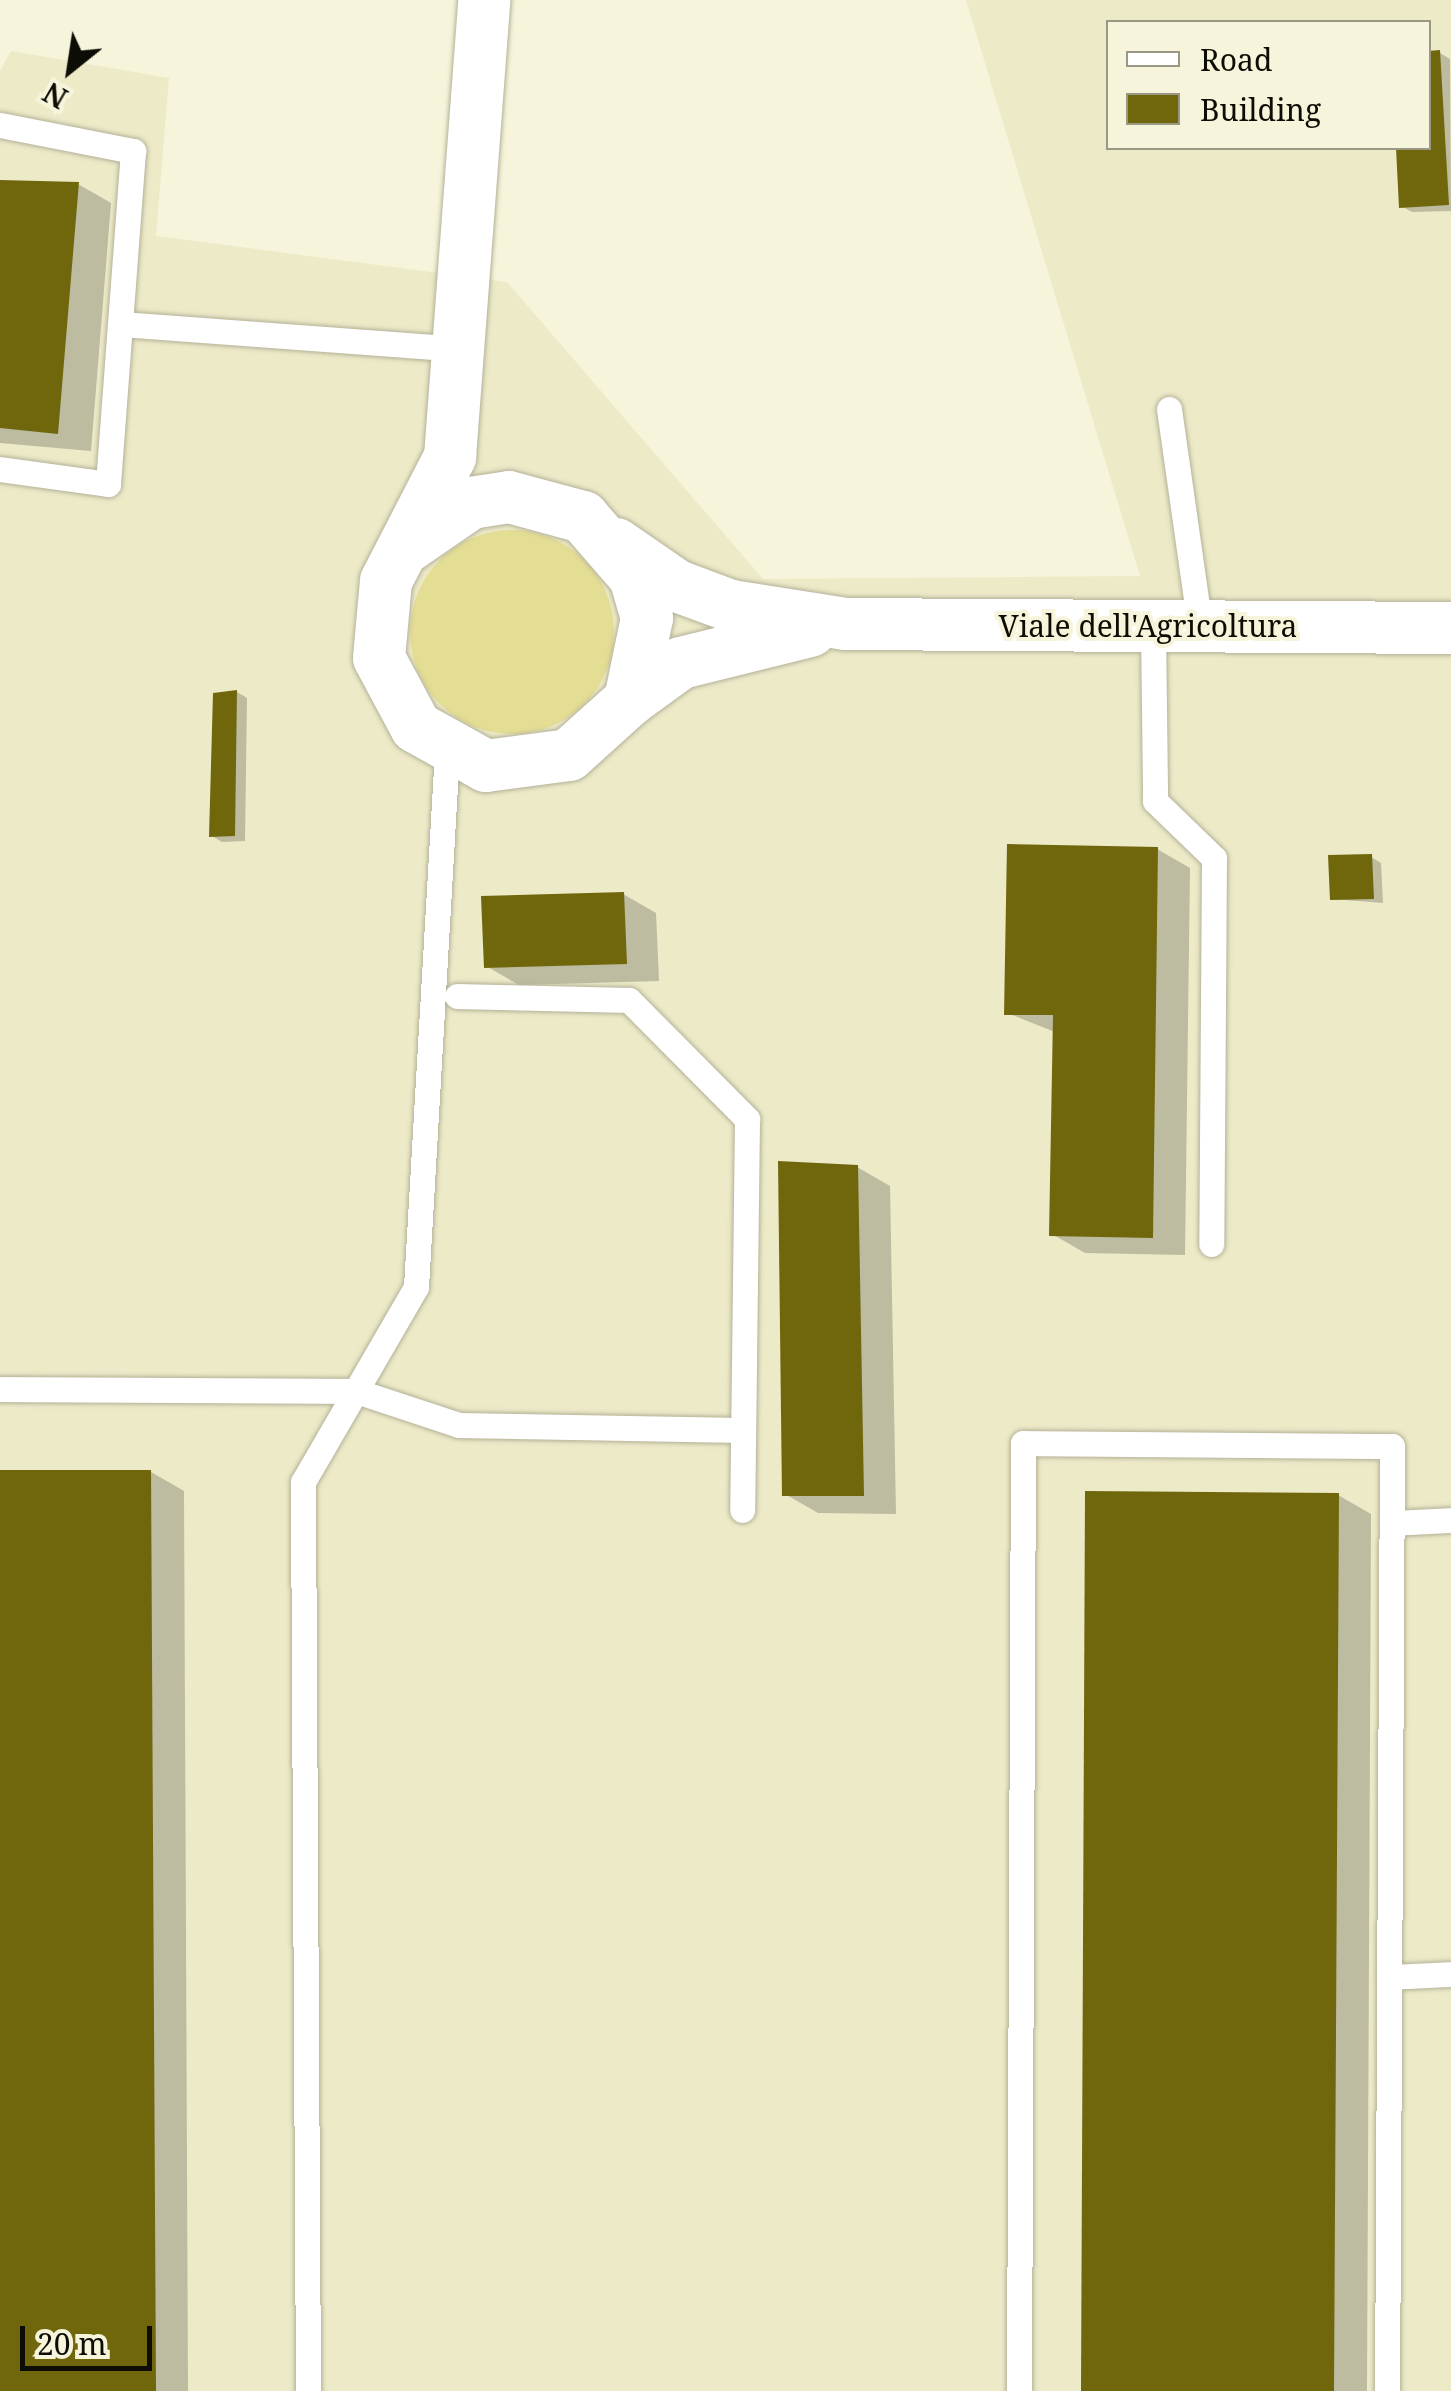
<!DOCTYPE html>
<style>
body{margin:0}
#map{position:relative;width:1451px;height:2391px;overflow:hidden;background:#f6f4da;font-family:"Noto Serif",serif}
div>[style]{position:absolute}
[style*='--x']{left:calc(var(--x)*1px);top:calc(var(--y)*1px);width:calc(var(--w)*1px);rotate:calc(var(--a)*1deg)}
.built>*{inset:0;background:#edeac8}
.green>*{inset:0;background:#e4dd94}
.round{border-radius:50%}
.shadow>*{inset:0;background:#0003}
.building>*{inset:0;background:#70670d}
.roads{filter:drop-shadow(0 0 2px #b4b198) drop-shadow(0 0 2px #b4b198)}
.lane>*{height:25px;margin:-12.5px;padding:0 12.5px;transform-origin:12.5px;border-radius:12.5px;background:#fff}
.street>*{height:52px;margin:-26px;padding:0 26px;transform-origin:26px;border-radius:26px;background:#fff}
span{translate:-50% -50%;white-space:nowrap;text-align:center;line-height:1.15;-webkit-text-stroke:8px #f6f4da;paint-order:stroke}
.street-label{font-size:30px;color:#0e0d05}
.legend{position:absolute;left:1106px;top:20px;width:325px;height:130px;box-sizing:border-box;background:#f6f4da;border:2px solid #999885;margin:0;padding:12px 18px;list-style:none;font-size:30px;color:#0e0d05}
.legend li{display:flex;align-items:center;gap:20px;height:50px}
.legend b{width:50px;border:2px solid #999885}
.north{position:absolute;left:20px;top:20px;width:100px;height:100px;-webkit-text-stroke:8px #f6f4da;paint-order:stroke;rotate:210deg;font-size:28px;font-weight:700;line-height:40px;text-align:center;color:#0e0d05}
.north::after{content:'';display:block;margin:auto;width:35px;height:45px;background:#0e0d05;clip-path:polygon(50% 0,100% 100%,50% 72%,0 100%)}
.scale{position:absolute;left:20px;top:2326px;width:132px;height:45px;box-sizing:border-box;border:5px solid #0e0d05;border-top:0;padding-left:12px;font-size:30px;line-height:35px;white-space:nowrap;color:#0e0d05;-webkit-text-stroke:8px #f6f4da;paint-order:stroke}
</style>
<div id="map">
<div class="built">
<i style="clip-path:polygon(evenodd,966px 0,1451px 0,1451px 2391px,0 2391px,0 71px,11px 51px,169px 78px,156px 236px,507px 282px,763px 579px,1140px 576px,966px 0,1108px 22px,1428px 22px,1428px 148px,1108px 148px,1108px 22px)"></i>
</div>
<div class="green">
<i class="round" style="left:410px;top:530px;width:204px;height:204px"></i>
</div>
<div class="shadow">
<i style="clip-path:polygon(1440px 53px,1450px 59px,1451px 211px,1412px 212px,1401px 206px,1398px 148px,1428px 148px)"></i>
<i style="clip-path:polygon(0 182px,78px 184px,111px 203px,91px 451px,0 443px)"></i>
<i style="clip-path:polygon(237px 692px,247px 698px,245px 841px,222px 842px,212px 836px)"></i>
<i style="clip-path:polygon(1157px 849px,1190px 868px,1185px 1255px,1085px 1253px,1052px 1234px,1055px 1032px,1007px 1013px)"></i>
<i style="clip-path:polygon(1371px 857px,1381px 863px,1383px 903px,1332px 899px)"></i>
<i style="clip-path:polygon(623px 894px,656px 913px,659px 981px,519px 985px,486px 966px)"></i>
<i style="clip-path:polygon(857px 1167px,890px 1186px,896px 1514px,818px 1513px,785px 1494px)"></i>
<i style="clip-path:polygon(151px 1472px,184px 1491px,188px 2391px,0 2391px,0 1473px)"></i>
<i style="clip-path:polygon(1338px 1495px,1371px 1514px,1367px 2391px,1083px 2391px)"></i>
</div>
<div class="building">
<i style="clip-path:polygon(1440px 50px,1449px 205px,1399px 208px,1396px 148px,1428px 148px,1428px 51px)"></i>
<i style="clip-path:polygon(0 180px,79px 182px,58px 434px,0 428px)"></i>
<i style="clip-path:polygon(237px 690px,235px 836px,209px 837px,213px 693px)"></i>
<i style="clip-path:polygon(1007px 844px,1158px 847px,1153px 1238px,1049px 1236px,1053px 1015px,1004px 1015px)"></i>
<i style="clip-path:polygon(1372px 854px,1374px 899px,1330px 900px,1328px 855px)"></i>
<i style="clip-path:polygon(624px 892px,627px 964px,484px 968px,481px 896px)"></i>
<i style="clip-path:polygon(778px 1161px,858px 1165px,864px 1496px,782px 1496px)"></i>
<i style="clip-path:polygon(0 1470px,151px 1470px,156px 2391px,0 2391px)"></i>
<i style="clip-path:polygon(1085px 1491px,1339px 1493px,1334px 2391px,1081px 2391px)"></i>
</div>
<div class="roads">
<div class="lane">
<i style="--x:0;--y:125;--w:136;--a:11.1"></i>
<i style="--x:133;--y:151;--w:334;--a:94.3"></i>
<i style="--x:108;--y:484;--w:109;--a:-172.1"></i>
<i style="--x:120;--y:324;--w:343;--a:4.2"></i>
<i style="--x:1169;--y:409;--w:220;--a:81.9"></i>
<i style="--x:1153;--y:626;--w:175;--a:89.3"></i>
<i style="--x:1155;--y:801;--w:82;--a:44"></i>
<i style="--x:1214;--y:858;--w:386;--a:90.4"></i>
<i style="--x:457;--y:996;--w:172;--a:1.3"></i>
<i style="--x:629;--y:1000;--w:168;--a:45.2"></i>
<i style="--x:747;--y:1119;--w:391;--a:90.7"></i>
<i style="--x:0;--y:1389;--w:356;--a:0.3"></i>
<i style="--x:356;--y:1391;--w:108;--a:18.3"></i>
<i style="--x:459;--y:1425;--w:283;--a:1"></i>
<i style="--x:1392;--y:1523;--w:59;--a:-2.9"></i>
<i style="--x:1389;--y:1977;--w:62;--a:-2.8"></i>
<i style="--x:308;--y:2391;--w:909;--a:-90.32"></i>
<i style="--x:303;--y:1482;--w:225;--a:-59.9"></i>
<i style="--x:416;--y:1287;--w:537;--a:-86.69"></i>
<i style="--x:1019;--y:2391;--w:948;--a:-89.76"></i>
<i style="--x:1023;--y:1443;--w:369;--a:0.5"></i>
<i style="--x:1392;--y:1446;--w:945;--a:90.3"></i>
</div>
<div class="street">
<i style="--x:616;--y:544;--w:74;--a:34.5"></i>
<i style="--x:677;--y:586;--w:58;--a:20.3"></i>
<i style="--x:731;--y:606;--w:116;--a:8.9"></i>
<i style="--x:846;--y:624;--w:605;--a:0.38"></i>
<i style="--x:407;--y:547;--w:78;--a:-34.5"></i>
<i style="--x:471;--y:503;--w:38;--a:-9"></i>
<i style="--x:509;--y:497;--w:77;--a:15.1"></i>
<i style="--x:583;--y:517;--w:79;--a:49.1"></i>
<i style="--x:635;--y:577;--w:43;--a:73.7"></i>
<i style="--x:647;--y:618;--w:84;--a:101.7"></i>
<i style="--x:630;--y:700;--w:82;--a:138"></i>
<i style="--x:569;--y:755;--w:84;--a:172.5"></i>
<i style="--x:486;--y:766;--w:80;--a:-150.9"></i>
<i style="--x:416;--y:727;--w:78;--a:-118.2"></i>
<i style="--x:379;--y:658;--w:77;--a:-84.8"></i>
<i style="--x:386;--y:581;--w:140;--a:-62.7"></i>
<i style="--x:450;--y:457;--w:458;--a:-85.7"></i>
<i style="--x:630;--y:700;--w:63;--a:-36"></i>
<i style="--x:681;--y:663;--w:133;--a:-13.9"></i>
</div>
</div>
<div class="street-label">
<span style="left:1148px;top:626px">Viale dell'Agricoltura</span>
</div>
<ul class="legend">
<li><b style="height:12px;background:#fff"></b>Road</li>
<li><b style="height:28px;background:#70670d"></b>Building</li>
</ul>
<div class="north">N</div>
<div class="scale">20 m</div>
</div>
